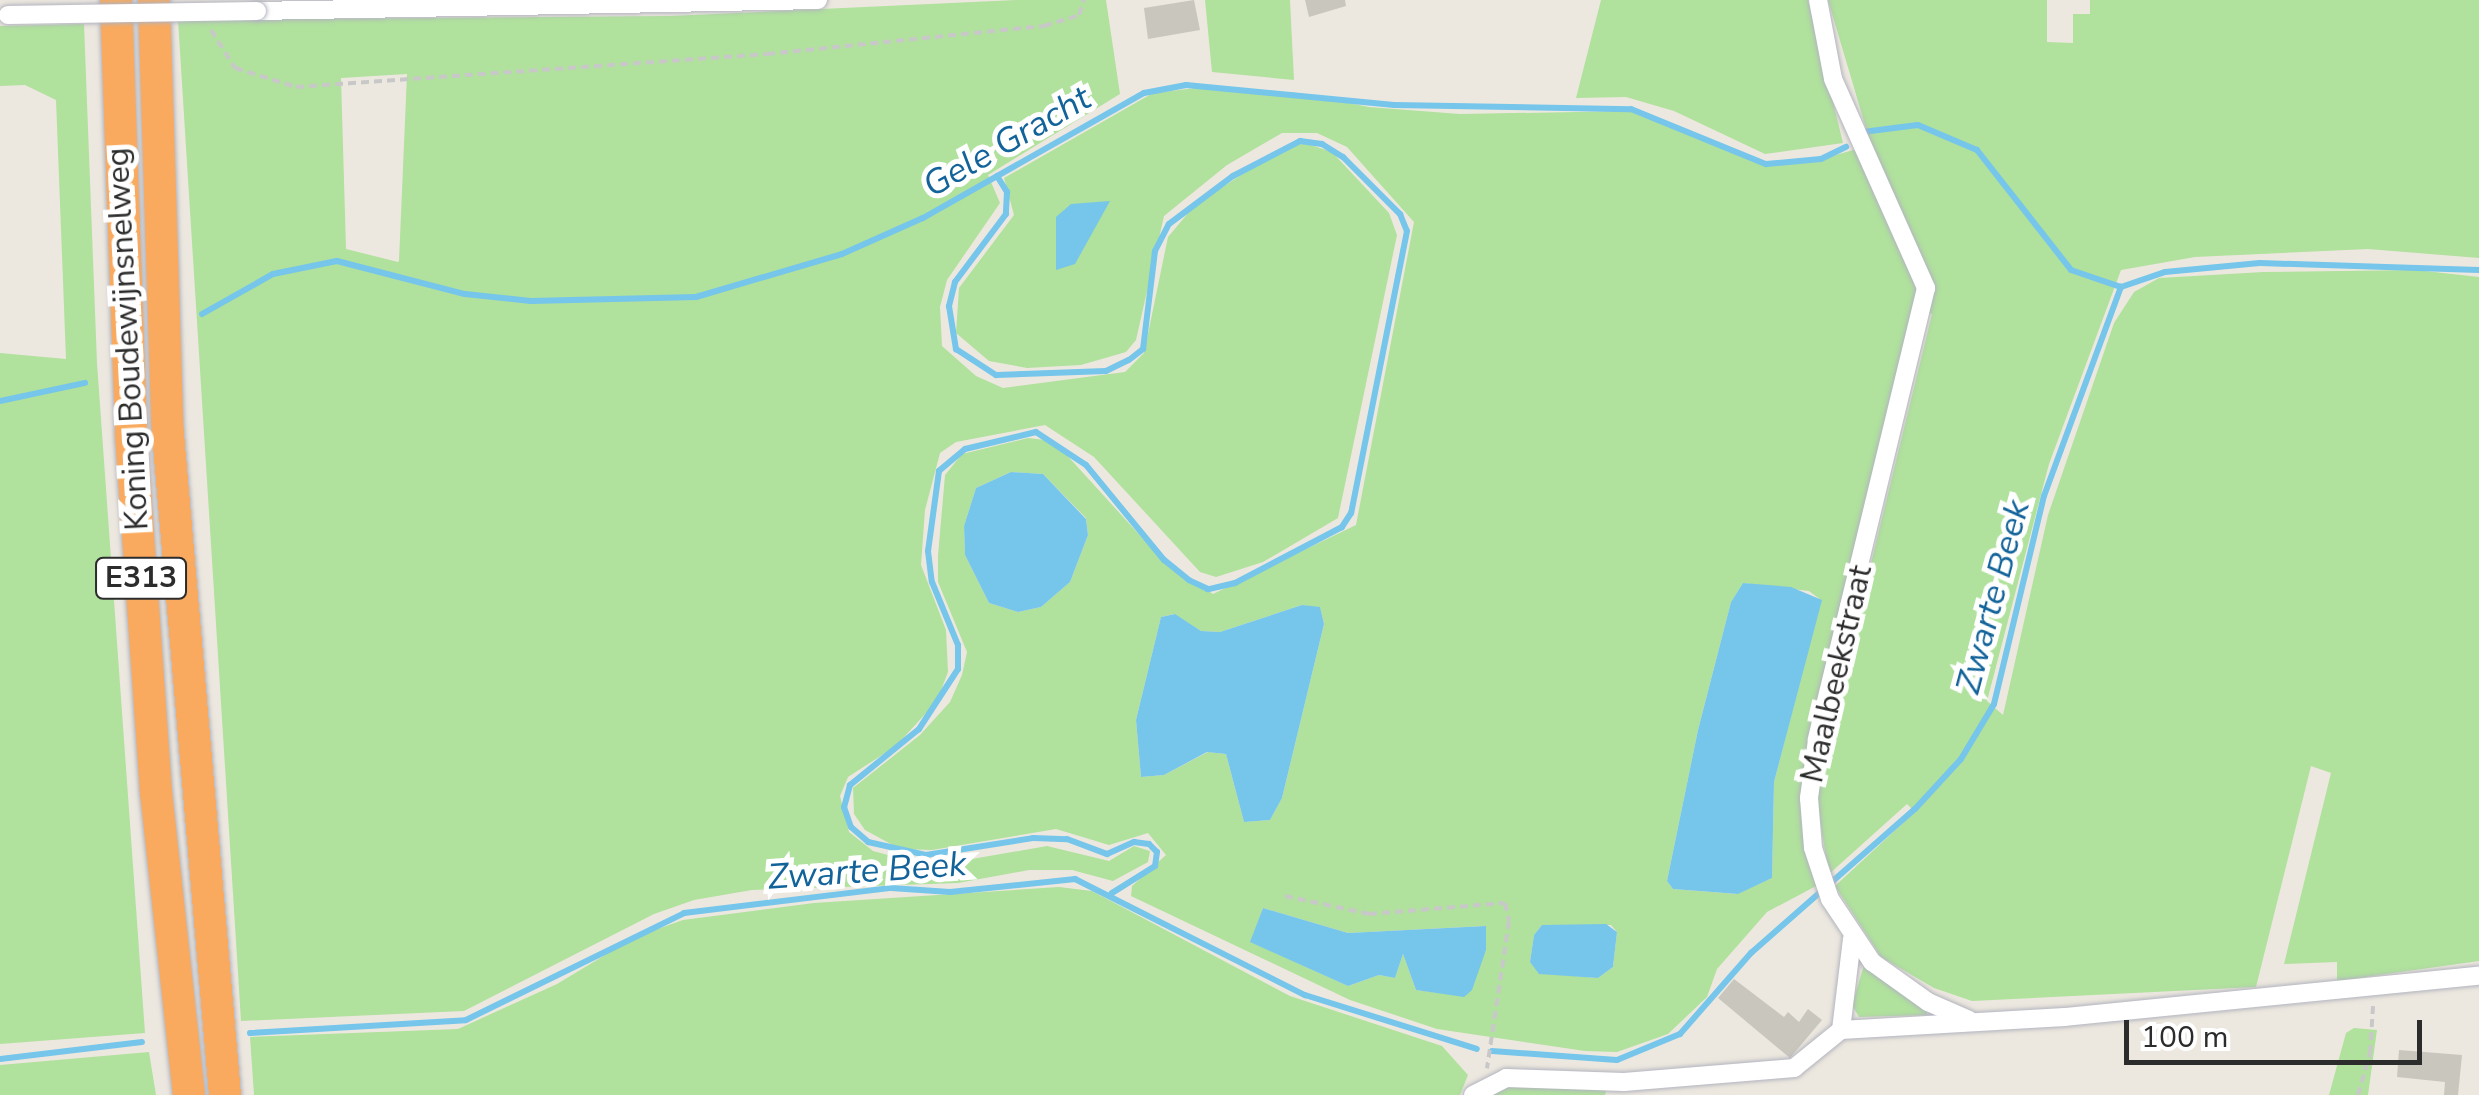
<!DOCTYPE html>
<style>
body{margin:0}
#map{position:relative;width:2479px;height:1095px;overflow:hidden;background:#ede8df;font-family:"Nunito Sans",sans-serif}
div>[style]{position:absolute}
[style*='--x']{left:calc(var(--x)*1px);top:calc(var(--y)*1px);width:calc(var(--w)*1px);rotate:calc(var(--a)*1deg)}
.green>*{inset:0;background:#b0e19d}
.water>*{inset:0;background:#76c5eb}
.stream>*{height:6px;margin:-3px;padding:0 3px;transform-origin:3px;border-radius:3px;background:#76c5eb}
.building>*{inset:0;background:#c9c6bd}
.path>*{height:4px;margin-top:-2px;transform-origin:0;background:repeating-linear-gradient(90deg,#c8c8c8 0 8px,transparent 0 13px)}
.roads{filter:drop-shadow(0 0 2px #b2b4bf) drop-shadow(0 0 2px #b2b4bf)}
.street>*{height:18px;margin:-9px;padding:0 9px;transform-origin:9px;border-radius:9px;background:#fff}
.highway>*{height:32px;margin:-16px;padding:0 16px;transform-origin:16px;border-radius:16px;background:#f9aa5e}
.bridges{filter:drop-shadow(0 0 2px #b2b4bf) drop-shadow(0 0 2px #b2b4bf)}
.street-bridge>*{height:18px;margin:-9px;padding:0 9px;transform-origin:9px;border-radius:9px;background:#fff}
span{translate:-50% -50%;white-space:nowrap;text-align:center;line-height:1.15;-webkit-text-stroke:10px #fff;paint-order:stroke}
.shield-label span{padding:2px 8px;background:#fff;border:2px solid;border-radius:8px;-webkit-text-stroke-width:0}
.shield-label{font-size:30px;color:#2c2c2c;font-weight:700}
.street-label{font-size:32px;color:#2c2c2c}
.water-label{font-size:35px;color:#12639a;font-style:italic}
.scale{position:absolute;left:2124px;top:1020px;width:298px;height:45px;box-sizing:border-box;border:5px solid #2c2c2c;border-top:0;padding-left:12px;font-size:30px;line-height:35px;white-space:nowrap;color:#2c2c2c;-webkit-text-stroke:8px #fff;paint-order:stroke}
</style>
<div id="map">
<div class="green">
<i style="clip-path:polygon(evenodd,1016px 0,1106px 0,1120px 94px,988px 175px,1000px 203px,947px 280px,940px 307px,942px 346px,976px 376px,1003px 388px,1125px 372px,1144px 353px,1168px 237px,1194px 206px,1282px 148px,1305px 143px,1332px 152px,1389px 213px,1397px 235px,1338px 518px,1263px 562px,1216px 577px,1200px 572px,1094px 457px,1045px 425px,956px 442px,940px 453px,925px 510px,921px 565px,946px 630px,948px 672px,937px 701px,896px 746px,848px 777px,840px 796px,849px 832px,873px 851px,907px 860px,949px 863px,1047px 846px,1109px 861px,1134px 846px,1150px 851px,1148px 862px,1113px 881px,1072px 870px,1029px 870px,958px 883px,752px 890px,694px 900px,654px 914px,464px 1011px,241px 1021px,178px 20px,670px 16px,1016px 0,407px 74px,399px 261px,398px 262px,346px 249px,341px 78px,407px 74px)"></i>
<i style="clip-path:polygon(1205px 0,1290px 0,1294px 80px,1212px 72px)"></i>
<i style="clip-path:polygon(1601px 0,1808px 0,1843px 143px,1765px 154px,1674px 111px,1626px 97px,1576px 98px)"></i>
<i style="clip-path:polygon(evenodd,1828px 0,2047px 0,2047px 42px,2073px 43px,2073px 14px,2090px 14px,2090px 0,2479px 0,2479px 258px,2368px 249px,2195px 257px,2121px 270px,2049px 464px,1987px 701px,2003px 715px,2048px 515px,2114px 323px,2134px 292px,2159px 278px,2263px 272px,2416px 270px,2479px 277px,2479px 961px,2337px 981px,2337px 962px,2284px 964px,2331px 773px,2311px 766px,2256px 987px,1972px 1001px,1934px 988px,1881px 957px,1835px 886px,1915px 812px,1907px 804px,1829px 874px,1815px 792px,1932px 314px,1915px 309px,1804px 779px,1804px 831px,1818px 885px,1767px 912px,1717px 969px,1707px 997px,1668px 1034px,1617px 1052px,1585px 1051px,1437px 1029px,1350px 1000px,1131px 896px,1132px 886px,1166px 855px,1148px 833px,1109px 845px,1056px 829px,932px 850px,900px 849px,865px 830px,854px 814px,853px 788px,920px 735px,950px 702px,962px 675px,967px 652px,938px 582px,938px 556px,945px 475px,962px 454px,1028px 438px,1054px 441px,1165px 563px,1213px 594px,1356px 525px,1414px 222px,1347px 147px,1317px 133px,1282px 133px,1227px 165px,1164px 216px,1136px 340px,1126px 352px,1081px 365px,1027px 368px,989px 361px,956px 333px,959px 288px,1014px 215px,1004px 178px,1153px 93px,1196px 88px,1299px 93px,1369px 107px,1460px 114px,1631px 111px,1763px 165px,1811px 162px,1871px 145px,1828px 0,1011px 472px,1043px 474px,1086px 518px,1088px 535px,1070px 582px,1041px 607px,1018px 612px,989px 603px,965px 555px,964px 526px,976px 488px,1011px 472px,1828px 0,1743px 583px,1809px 591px,1821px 600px,1774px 782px,1772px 878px,1737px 894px,1673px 889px,1667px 881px,1698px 730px,1731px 602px,1743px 583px,1828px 0,1302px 605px,1320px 608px,1324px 624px,1282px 798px,1270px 820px,1244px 822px,1226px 754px,1208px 752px,1164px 775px,1141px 777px,1136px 720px,1161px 617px,1174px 614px,1201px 631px,1220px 632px,1302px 605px,1828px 0,1263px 908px,1348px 933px,1486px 926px,1486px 950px,1464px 996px,1416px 990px,1403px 954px,1395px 978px,1379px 975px,1348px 986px,1251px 942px,1263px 908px,1828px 0,1542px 925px,1611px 925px,1617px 932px,1613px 967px,1598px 978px,1539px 973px,1530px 962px,1534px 935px,1542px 925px)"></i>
<i style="clip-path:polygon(84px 24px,97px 363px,145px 1033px,0 1044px,0 353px,66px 359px,56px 100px,25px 85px,0 86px,0 26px)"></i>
<i style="clip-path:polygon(1059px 887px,1092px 891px,1290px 996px,1442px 1046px,1468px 1075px,1460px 1095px,254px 1095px,250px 1037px,458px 1029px,557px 984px,635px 937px,683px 920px,814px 903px)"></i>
<i style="clip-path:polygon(1864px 965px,1925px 1007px,1927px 1015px,1859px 1017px,1852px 1005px)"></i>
<i style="clip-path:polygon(2354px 1028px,2377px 1030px,2368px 1095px,2329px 1095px,2346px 1033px)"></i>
<i style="clip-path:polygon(149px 1052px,156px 1095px,0 1095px,0 1065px)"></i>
<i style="clip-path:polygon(1502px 1085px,1607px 1087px,1605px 1095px,1483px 1095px)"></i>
</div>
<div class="water">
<i style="clip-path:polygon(1110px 201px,1075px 264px,1056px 270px,1056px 217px,1071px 204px)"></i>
<i style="clip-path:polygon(1011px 472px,1043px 474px,1086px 519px,1088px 535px,1070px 582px,1041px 607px,1018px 612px,989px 603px,965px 555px,964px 526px,976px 488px)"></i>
<i style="clip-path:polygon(1743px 583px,1791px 587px,1822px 600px,1774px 782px,1772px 878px,1738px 894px,1673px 889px,1667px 881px,1698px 730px,1731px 602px)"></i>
<i style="clip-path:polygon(1302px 605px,1320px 607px,1324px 624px,1282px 798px,1270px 820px,1244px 822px,1226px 754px,1207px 752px,1164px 775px,1141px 777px,1136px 720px,1161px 617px,1175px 614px,1201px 631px,1220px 632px)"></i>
<i style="clip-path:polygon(1263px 908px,1348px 933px,1486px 926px,1486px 950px,1472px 990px,1464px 997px,1416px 990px,1403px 954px,1395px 978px,1379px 975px,1348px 986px,1250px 942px)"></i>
<i style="clip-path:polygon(1606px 924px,1617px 932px,1613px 967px,1598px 978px,1539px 974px,1530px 962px,1534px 935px,1542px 925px)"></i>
</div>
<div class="stream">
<i style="--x:1863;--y:132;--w:55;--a:-7.3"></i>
<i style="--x:1918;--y:125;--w:64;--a:23"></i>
<i style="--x:1977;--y:150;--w:152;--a:51.9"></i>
<i style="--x:2071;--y:270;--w:53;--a:18.8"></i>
<i style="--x:997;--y:176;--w:19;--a:58"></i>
<i style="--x:1007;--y:192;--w:22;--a:93"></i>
<i style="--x:1006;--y:214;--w:85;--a:126.9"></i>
<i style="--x:955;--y:282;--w:25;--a:104"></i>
<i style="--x:949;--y:306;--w:44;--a:80.8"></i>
<i style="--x:956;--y:349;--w:48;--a:33"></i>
<i style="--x:996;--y:375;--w:110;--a:-2.1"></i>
<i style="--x:1106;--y:371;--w:25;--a:-26"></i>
<i style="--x:1129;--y:360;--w:18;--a:-38"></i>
<i style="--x:1143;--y:349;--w:99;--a:-83"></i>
<i style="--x:1155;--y:251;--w:30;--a:-63"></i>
<i style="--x:1169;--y:224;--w:80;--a:-36.9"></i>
<i style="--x:1233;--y:176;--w:76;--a:-27.6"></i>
<i style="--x:1300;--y:141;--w:22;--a:8"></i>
<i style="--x:1322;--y:144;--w:25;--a:32"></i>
<i style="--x:1343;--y:157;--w:81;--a:45"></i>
<i style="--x:1400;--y:214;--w:18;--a:68"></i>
<i style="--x:1407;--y:231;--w:288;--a:101.2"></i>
<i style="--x:1351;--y:513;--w:17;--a:123"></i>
<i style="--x:1342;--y:527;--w:121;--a:152.4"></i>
<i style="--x:1235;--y:583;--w:28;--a:167"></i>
<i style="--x:1208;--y:589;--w:21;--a:-155"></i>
<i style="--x:1189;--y:580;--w:32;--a:-141"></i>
<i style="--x:1164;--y:560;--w:123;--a:-129.4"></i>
<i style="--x:1086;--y:465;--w:60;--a:-146.6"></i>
<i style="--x:1036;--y:432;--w:73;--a:166.5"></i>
<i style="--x:965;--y:449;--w:34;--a:140"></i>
<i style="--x:939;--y:471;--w:81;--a:97.8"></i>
<i style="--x:928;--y:551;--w:31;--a:83"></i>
<i style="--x:932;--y:582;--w:68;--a:67.6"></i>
<i style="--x:958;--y:645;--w:24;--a:90"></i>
<i style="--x:958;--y:669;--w:72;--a:123"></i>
<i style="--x:919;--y:729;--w:89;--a:140.9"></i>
<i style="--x:850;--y:785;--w:23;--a:105"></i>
<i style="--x:844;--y:807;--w:21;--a:71"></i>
<i style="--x:851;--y:827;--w:23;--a:41"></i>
<i style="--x:868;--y:842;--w:59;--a:12.6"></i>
<i style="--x:926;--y:855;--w:108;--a:-9"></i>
<i style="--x:1033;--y:838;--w:34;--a:2"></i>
<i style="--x:1067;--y:839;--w:43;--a:20.6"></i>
<i style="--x:1107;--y:854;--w:30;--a:-24"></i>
<i style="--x:1134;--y:842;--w:15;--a:8"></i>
<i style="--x:1149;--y:844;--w:11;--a:45"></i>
<i style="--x:1157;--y:852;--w:14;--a:98"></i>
<i style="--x:1155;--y:866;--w:51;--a:147.9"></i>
<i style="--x:202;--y:314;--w:81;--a:-29.4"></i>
<i style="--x:273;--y:274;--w:65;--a:-11.5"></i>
<i style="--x:337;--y:261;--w:132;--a:14.5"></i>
<i style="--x:465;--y:294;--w:66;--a:6.1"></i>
<i style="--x:531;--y:301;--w:165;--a:-1.4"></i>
<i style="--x:696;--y:297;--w:152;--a:-16.4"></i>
<i style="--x:842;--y:254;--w:89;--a:-24"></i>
<i style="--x:923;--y:218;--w:254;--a:-29.5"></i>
<i style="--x:1144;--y:93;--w:43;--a:-10.8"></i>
<i style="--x:1186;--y:85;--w:209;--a:5.5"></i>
<i style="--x:1394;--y:105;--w:237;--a:1"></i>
<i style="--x:1631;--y:109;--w:146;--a:22.2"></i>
<i style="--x:1766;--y:164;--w:55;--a:-5.2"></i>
<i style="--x:1821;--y:159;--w:28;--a:-26"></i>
<i style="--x:0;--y:401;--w:87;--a:-12"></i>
<i style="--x:250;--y:1033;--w:216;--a:-3.4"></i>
<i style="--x:466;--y:1020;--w:243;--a:-26.1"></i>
<i style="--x:684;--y:913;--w:209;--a:-6.9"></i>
<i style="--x:891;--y:888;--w:59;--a:3.9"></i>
<i style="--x:950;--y:892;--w:126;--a:-5.9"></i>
<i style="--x:1075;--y:879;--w:258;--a:26.8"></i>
<i style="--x:1305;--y:995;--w:180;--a:17.4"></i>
<i style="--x:1492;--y:1051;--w:125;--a:4.1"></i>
<i style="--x:1617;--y:1060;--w:68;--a:-22.4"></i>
<i style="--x:1680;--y:1034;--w:108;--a:-48.8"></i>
<i style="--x:1751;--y:953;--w:218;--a:-41.3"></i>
<i style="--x:1915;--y:809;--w:68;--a:-47.4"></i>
<i style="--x:1961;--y:759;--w:64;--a:-59"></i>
<i style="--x:1994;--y:704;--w:214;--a:-76.5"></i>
<i style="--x:2044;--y:496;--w:223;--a:-69.8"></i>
<i style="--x:2121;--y:287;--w:46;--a:-18.8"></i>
<i style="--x:2165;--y:272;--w:95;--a:-5.4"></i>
<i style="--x:2260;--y:263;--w:219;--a:1.8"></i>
<i style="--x:0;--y:1059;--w:143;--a:-6.8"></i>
</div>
<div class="building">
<i style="clip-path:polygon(1194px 0,1200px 30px,1148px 39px,1144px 8px)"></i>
<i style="clip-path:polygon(1305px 0,1345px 0,1346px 6px,1309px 17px)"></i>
<i style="clip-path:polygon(1734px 979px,1784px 1017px,1788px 1012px,1799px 1022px,1808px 1009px,1822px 1020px,1790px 1058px,1718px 998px)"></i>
<i style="clip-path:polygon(2399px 1050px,2462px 1055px,2458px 1095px,2444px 1095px,2445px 1082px,2397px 1077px)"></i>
</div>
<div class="path">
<i style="--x:211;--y:30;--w:45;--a:57.7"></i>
<i style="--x:235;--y:68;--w:64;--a:17.3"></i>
<i style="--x:296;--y:87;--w:472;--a:-4"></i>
<i style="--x:767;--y:54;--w:278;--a:-5.8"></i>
<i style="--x:1044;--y:26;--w:37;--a:-17"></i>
<i style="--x:1079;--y:15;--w:16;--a:-72"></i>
<i style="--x:1285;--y:896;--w:86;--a:12.1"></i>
<i style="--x:1369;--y:914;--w:136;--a:-4.6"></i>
<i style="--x:1505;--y:903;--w:18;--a:77"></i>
<i style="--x:1509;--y:921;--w:149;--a:98.5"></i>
<i style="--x:2358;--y:1095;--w:44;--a:-74.1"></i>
<i style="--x:2370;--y:1053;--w:47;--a:-86.3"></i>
</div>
<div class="roads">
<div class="street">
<i style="--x:1818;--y:0;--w:80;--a:79.2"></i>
<i style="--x:1833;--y:79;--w:229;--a:66"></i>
<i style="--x:1926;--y:288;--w:465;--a:103.6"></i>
<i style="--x:1817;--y:740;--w:59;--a:97.9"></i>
<i style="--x:1809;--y:798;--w:50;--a:85.4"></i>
<i style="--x:1813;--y:848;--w:54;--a:71.6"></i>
<i style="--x:1830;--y:899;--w:76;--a:56.3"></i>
<i style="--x:1872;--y:962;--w:69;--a:35.5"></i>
<i style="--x:1928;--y:1002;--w:45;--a:23.7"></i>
<i style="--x:257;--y:11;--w:561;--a:-1.12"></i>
<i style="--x:1841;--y:1030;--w:224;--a:-3.3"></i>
<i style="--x:2065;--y:1017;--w:416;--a:-5.7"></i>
<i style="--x:1473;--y:1095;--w:37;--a:-27"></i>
<i style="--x:1506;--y:1078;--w:118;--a:1.9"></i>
<i style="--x:1624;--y:1082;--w:171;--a:-4.7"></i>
<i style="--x:1794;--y:1068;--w:60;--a:-39"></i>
<i style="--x:1841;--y:1030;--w:92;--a:-83.1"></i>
</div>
<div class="highway">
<i style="--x:116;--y:0;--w:435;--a:88"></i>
<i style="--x:131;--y:435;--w:358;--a:86"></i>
<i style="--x:156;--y:792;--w:305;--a:83.8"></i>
<i style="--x:154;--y:0;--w:434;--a:88.2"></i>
<i style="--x:168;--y:434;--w:663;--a:85.07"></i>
</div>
</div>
<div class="bridges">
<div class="street-bridge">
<i style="--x:8;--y:15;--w:249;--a:-0.9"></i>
</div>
</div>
<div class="shield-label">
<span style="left:141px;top:578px">E313</span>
</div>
<div class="street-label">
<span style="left:128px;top:339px;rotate:-93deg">Koning Boudewijnsnelweg</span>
<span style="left:1837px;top:674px;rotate:-77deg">Maalbeekstraat</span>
</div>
<div class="water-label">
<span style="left:1007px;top:142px;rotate:-30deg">Gele Gracht</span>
<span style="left:1993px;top:597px;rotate:-75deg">Zwarte Beek</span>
<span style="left:867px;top:871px;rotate:-4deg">Zwarte Beek</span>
</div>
<div class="scale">100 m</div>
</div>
